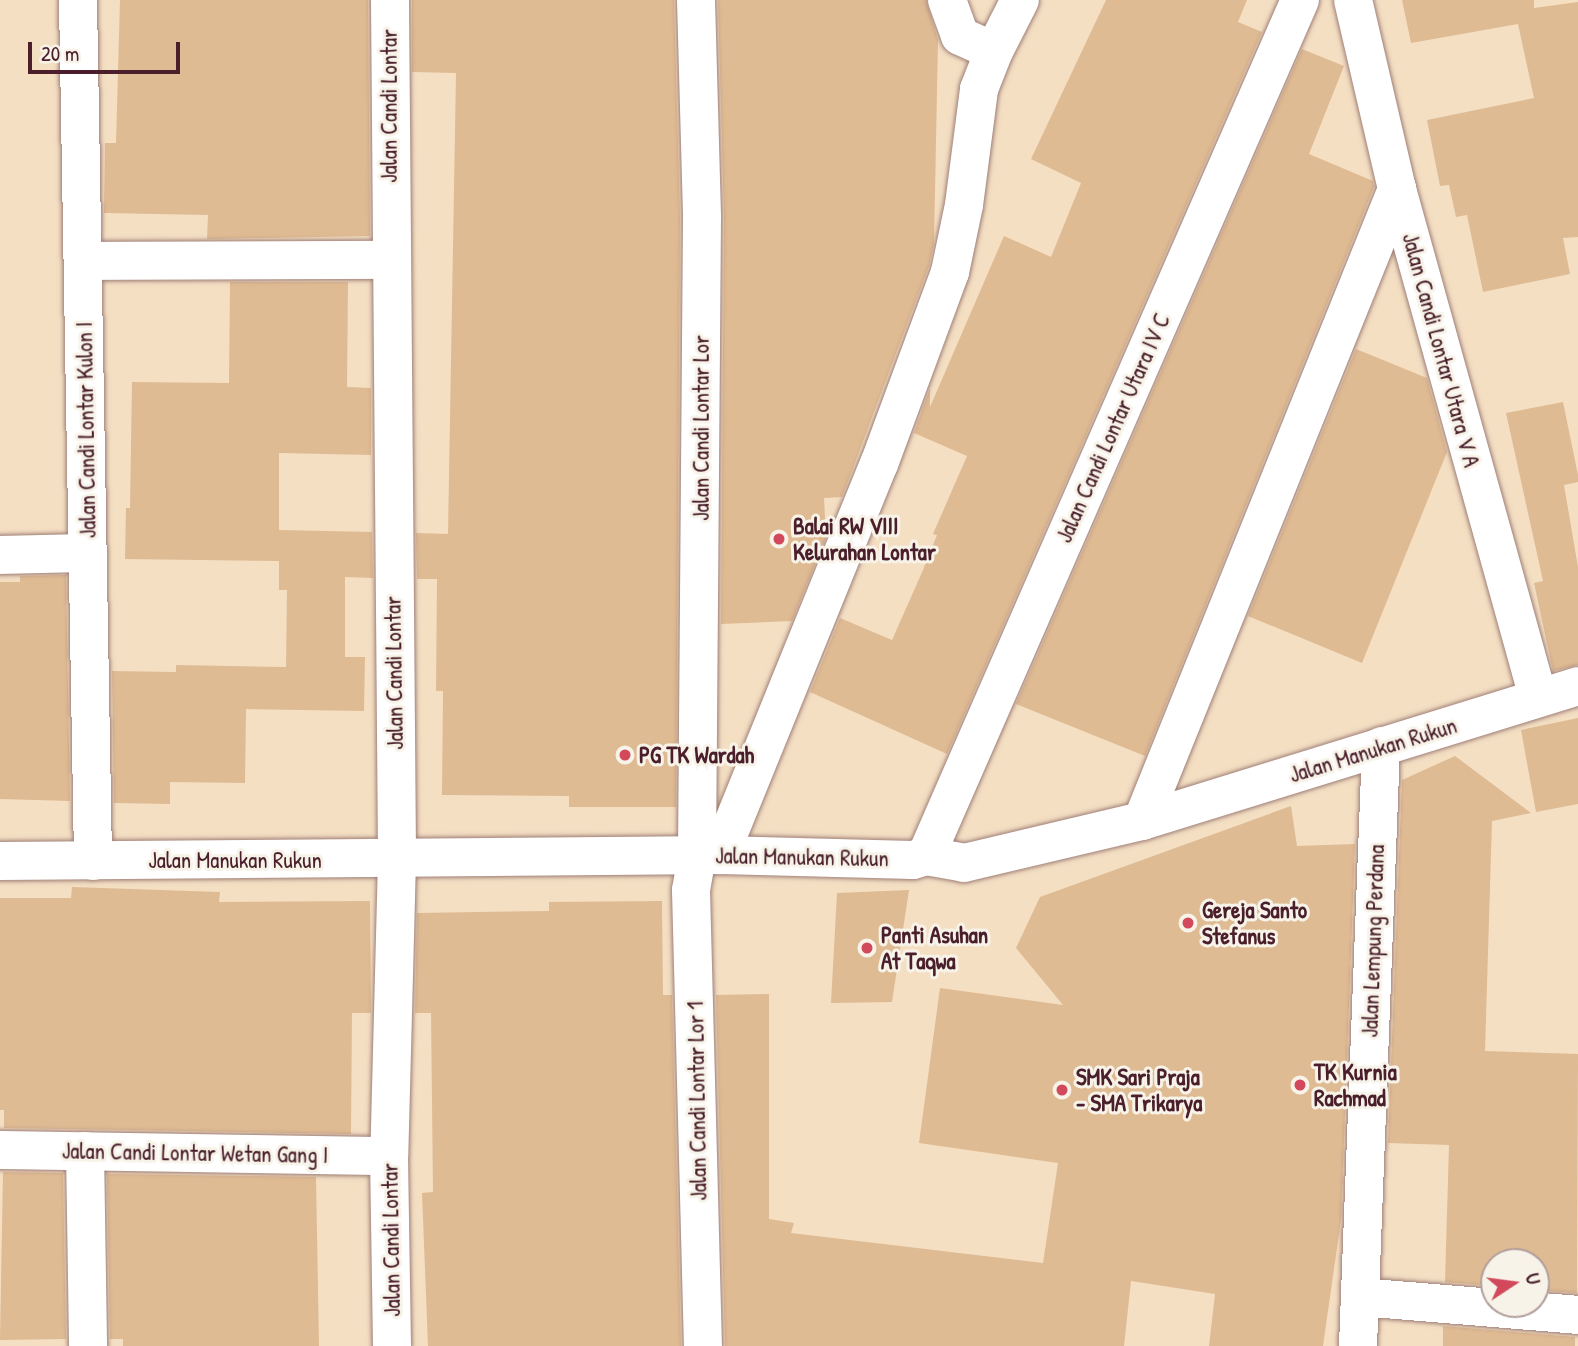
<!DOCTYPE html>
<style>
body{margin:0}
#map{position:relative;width:1578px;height:1346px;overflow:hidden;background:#f4dfc3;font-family:"Patrick Hand",sans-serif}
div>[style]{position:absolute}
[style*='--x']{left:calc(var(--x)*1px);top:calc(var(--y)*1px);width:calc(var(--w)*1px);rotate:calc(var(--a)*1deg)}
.building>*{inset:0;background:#dfbb93}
.roads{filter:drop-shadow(0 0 2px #9f7f77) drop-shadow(0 0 2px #9f7f77)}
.street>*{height:38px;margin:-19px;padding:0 19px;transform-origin:19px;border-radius:19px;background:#fff}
.dots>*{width:19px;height:19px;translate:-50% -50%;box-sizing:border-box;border:4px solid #f7f3e8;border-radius:50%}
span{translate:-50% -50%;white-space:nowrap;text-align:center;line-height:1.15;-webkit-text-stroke:6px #f7f3e8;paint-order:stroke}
.street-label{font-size:23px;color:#4a1f2b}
.poi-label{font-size:23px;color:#4a1f2b;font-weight:700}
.left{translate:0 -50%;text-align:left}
.north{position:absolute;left:1480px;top:1248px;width:70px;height:70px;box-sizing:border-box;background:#f7f3e8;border:2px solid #b29e9c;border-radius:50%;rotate:77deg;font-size:19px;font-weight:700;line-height:28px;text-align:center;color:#4a1f2b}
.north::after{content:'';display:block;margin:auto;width:24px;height:32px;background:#d1495b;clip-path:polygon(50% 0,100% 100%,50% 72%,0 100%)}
.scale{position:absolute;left:28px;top:42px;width:152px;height:32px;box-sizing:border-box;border:4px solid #4a1f2b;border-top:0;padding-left:9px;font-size:21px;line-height:24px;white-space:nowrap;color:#4a1f2b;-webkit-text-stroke:5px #f7f3e8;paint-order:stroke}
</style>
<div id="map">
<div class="building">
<i style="clip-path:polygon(120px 0,368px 0,370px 236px,207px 239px,208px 215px,104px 213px,105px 143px,116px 143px)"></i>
<i style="clip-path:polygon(412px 0,674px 0,680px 217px,676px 807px,569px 807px,569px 796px,442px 795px,443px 691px,436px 691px,437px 579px,417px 579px,416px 533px,448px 534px,456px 73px,412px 72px)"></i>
<i style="clip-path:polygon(718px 0,926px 0,938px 40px,934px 243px,929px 266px,842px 497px,824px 498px,826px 537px,792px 621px,721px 624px,724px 216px)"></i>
<i style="clip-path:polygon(1106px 0,1247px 0,1238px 22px,1262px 32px,947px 754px,810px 692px,840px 618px,892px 640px,923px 570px,937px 535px,933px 534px,967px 456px,914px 433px,930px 388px,930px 407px,1004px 236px,1051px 257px,1081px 183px,1031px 159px)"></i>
<i style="clip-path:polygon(1402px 0,1534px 0,1534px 8px,1578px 2px,1578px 237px,1563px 238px,1570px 274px,1483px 292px,1467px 215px,1456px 217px,1449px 185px,1440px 186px,1427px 120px,1534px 98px,1518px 24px,1411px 43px)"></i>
<i style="clip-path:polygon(1302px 49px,1344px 66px,1309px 154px,1373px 181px,1374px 187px,1145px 756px,1016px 704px)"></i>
<i style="clip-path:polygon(230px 282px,348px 282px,347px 387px,371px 388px,371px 455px,279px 453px,279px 561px,125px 559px,126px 508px,130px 508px,132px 382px,229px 383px)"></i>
<i style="clip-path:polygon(1356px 349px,1427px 378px,1447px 452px,1362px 663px,1248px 616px)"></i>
<i style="clip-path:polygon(1563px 402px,1578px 475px,1578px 482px,1564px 485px,1578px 567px,1578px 665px,1553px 671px,1534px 583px,1543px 581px,1506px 413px)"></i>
<i style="clip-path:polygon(279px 530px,372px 532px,373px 578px,345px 577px,345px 657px,365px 657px,364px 711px,246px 709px,245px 783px,170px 782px,170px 804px,114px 803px,112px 671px,176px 672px,176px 665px,286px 667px,287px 590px,279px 590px)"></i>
<i style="clip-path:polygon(66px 575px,70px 801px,0 799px,0 582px,20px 582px,20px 576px)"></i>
<i style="clip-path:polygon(1578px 718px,1578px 804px,1536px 812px,1521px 730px)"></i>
<i style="clip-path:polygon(1455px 756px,1531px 813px,1492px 821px,1485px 1051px,1578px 1054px,1577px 1293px,1536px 1290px,1536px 1262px,1494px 1262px,1494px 1286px,1445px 1282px,1449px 1145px,1388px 1143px,1402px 780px)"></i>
<i style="clip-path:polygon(1291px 806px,1297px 846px,1355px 844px,1341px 1220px,1323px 1346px,1209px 1346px,1215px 1294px,1131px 1281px,1124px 1346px,725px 1346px,716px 995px,769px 994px,769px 1219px,794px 1223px,791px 1233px,1043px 1263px,1058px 1163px,919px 1143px,940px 988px,1063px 1005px,1016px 948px,1040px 897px)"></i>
<i style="clip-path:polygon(72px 887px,220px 892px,219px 902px,370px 901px,371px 1013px,352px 1013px,351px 1134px,4px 1128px,4px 1110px,0 1110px,0 898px,71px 898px)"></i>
<i style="clip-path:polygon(909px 890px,892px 1002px,831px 1003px,837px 893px)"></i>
<i style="clip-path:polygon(662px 901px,663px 995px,672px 995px,681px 1346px,428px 1346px,422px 1193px,433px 1192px,431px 1013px,415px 1013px,417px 913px,549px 911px,549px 902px)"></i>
<i style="clip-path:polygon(3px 1172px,63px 1173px,66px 1339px,0 1340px)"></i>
<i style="clip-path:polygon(107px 1174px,316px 1177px,319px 1346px,123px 1346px,123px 1339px,110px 1339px)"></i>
<i style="clip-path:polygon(1443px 1326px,1575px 1337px,1575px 1346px,1443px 1346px)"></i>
</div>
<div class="roads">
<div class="street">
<i style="--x:78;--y:0;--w:861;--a:89"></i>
<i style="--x:390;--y:0;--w:860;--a:89.53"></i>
<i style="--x:397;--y:860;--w:296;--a:91.5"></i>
<i style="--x:389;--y:1156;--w:190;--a:89.1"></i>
<i style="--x:696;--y:0;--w:217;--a:88.4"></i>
<i style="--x:702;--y:217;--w:639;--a:90.45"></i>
<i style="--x:697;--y:856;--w:35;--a:100"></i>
<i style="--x:691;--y:890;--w:456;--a:88.5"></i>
<i style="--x:947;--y:0;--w:38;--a:70"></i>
<i style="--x:960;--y:36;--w:37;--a:24"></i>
<i style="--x:994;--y:51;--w:57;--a:-63"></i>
<i style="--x:1353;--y:0;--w:194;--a:76.9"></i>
<i style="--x:1397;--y:189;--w:527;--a:74.49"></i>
<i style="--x:83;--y:261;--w:306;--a:-0.2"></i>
<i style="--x:0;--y:555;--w:88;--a:-1.3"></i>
<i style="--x:1142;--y:821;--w:682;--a:-68.03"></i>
<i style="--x:720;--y:855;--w:422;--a:-67.9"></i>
<i style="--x:879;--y:464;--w:205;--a:-69.7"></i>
<i style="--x:950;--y:272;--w:68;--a:-78.2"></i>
<i style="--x:964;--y:205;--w:117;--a:-82.6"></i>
<i style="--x:979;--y:89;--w:41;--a:-68.5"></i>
<i style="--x:926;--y:856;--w:934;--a:-66.4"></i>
<i style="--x:0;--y:861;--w:720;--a:-0.48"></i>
<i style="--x:720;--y:855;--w:193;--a:1.5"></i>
<i style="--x:913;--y:860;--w:14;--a:-17"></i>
<i style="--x:926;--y:856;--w:39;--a:10"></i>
<i style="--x:964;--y:863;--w:183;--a:-13.3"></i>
<i style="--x:1142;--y:821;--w:456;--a:-17.2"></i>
<i style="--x:0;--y:1150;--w:389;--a:0.9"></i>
<i style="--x:85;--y:1151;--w:195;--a:89.1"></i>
<i style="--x:1360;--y:1297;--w:219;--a:4.7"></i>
<i style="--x:1358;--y:1346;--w:600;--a:-87.8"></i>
</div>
</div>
<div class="dots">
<i style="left:779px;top:539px;background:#d1495b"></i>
<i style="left:625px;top:755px;background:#d1495b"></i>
<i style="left:1188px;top:923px;background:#d1495b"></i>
<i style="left:867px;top:948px;background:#d1495b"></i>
<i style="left:1300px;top:1085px;background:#d1495b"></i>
<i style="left:1062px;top:1090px;background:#d1495b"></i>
</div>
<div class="street-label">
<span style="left:389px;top:106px;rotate:-90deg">Jalan Candi Lontar</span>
<span style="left:1441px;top:350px;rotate:75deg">Jalan Candi Lontar Utara V A</span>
<span style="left:701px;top:428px;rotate:-90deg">Jalan Candi Lontar Lor</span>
<span style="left:1113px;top:428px;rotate:-66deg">Jalan Candi Lontar Utara IV C</span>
<span style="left:86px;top:430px;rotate:-91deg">Jalan Candi Lontar Kulon I</span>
<span style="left:394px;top:673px;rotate:-91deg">Jalan Candi Lontar</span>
<span style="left:1373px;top:750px;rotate:-17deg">Jalan Manukan Rukun</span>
<span style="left:802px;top:857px;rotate:1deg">Jalan Manukan Rukun</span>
<span style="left:235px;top:860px">Jalan Manukan Rukun</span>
<span style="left:1373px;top:941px;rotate:-88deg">Jalan Lempung Perdana</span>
<span style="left:697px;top:1101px;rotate:-91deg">Jalan Candi Lontar Lor 1</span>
<span style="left:195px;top:1153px;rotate:1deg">Jalan Candi Lontar Wetan Gang I</span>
<span style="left:391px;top:1240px;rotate:-91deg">Jalan Candi Lontar</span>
</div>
<div class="poi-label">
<span class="left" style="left:793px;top:539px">Balai RW VIII<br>Kelurahan Lontar</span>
<span class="left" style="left:639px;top:755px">PG TK Wardah</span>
<span class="left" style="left:1202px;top:923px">Gereja Santo<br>Stefanus</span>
<span class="left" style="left:881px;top:948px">Panti Asuhan<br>At Taqwa</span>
<span class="left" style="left:1314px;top:1085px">TK Kurnia<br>Rachmad</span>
<span class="left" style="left:1076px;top:1090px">SMK Sari Praja<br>- SMA Trikarya</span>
</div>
<div class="north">U</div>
<div class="scale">20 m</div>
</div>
